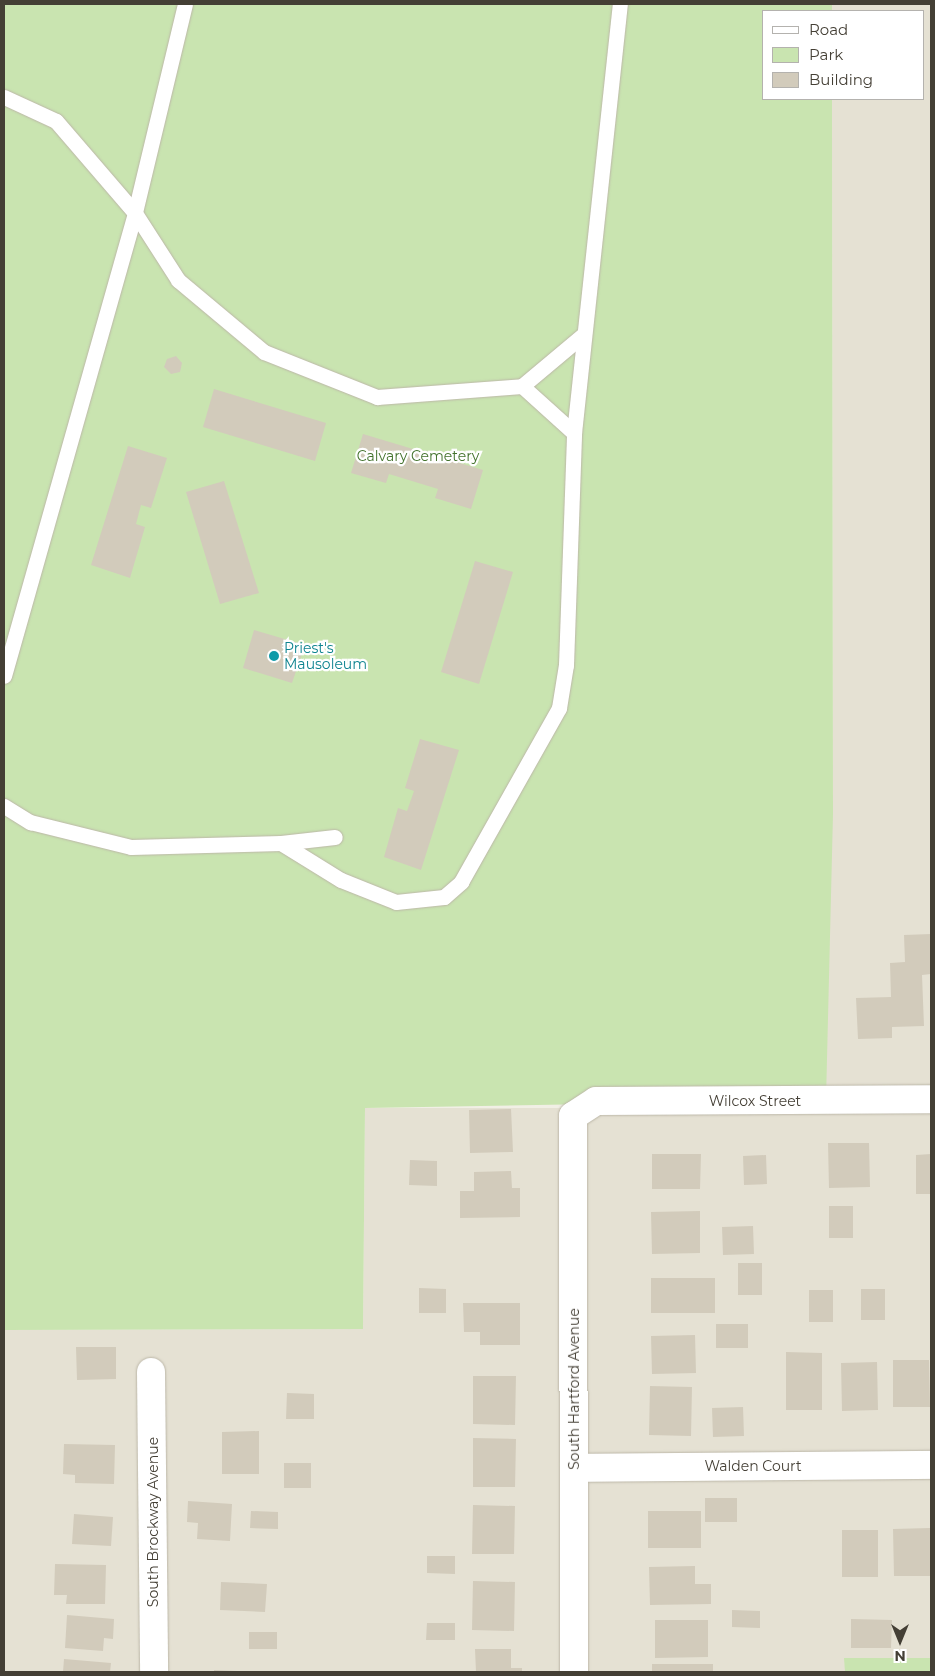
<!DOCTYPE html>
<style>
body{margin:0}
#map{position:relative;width:935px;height:1676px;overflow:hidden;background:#f1efe5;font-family:Montserrat,sans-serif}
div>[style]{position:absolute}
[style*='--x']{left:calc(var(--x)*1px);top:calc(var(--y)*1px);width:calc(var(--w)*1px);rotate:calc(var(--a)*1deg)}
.residential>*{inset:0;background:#e5e1d3}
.green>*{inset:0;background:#c9e4b0}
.building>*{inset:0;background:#d2cbbb}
.roads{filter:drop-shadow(0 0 1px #bcb7a8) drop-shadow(0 0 1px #bcb7a8)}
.service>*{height:15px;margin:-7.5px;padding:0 7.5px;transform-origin:7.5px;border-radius:7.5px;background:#fff}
.minor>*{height:28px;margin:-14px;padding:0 14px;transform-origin:14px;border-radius:14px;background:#fff}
.dots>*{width:14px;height:14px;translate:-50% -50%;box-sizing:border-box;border:2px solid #fff;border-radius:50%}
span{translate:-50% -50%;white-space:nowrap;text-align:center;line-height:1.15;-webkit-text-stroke:4.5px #fff;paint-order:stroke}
.park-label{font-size:14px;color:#42722c}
.culture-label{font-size:14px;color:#0d838f}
.left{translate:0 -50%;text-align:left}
.street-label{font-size:14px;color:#443f35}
.frame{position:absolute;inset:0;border:5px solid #443f35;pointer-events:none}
.legend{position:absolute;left:762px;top:10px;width:162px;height:90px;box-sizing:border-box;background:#fff;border:1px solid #b4b2ae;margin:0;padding:6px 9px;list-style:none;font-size:15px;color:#443f35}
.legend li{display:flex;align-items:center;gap:10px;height:25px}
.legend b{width:25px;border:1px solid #b4b2ae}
.north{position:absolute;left:875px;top:1616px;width:50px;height:50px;-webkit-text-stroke:4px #fff;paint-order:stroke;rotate:180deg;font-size:14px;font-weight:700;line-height:20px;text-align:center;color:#443f35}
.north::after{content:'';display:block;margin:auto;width:18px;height:22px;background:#443f35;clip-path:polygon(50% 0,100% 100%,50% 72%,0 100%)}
</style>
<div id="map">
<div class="residential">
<i style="clip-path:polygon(832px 4px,931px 4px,931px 1672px,4px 1672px,4px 1330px,363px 1329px,365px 1108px,580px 1108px,833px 814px,832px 99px,924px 99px,924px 11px,832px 11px)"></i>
</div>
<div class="green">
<i style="clip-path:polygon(4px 4px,832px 4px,832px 11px,764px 11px,764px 99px,832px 99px,833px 814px,826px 1100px,365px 1108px,363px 1329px,4px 1330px)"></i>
<i style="clip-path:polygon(844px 1658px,931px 1658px,931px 1672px,845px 1672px)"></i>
</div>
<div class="building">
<i style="clip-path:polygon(176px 356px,182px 363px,180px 372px,171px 374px,164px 367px,167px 359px)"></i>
<i style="clip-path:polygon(214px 389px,326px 423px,315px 461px,203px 427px)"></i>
<i style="clip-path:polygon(363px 434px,483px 470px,471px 509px,435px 498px,438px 489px,389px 474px,386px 483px,351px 473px)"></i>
<i style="clip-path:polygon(128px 446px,167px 458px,151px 508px,141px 505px,136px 524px,145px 527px,130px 578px,91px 565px)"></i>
<i style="clip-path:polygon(224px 481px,259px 593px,220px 604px,186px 492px)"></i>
<i style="clip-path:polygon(475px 561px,513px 572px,479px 684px,441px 672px)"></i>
<i style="clip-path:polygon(254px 630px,305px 645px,292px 683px,243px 668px)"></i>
<i style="clip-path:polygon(420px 739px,459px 750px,421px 870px,384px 857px,398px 808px,407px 811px,414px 791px,405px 788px)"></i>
<i style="clip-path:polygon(931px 934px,931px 974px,922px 975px,924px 1026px,892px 1027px,892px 1038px,858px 1039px,856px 998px,891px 997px,890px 963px,905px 962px,904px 935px)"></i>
<i style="clip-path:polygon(511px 1109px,513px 1152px,470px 1153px,469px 1110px)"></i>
<i style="clip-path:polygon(828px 1143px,869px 1143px,870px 1187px,829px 1188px)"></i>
<i style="clip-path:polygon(652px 1154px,701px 1154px,700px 1189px,652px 1189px)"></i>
<i style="clip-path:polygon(931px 1154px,931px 1194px,916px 1194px,916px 1155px)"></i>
<i style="clip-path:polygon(766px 1155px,767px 1184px,744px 1185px,743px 1156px)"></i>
<i style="clip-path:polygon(410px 1160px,437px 1161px,437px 1186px,409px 1185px)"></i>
<i style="clip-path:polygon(511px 1171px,512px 1188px,520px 1188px,520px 1217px,460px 1218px,460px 1191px,474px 1191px,474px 1172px)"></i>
<i style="clip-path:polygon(829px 1206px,853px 1206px,853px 1238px,829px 1238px)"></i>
<i style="clip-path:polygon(700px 1211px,700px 1253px,652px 1254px,651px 1212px)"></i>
<i style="clip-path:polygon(753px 1226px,754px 1254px,723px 1255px,722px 1227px)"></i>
<i style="clip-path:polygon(738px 1263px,762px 1263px,762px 1295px,738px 1295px)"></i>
<i style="clip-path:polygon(651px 1278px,715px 1278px,715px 1313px,651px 1313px)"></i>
<i style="clip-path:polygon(419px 1288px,446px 1289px,446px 1313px,419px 1313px)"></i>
<i style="clip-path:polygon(861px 1289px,885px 1289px,885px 1320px,861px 1320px)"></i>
<i style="clip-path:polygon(809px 1290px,833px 1290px,833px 1322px,809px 1322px)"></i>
<i style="clip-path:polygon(463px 1303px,520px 1303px,520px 1345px,480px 1345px,480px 1332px,464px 1332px)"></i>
<i style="clip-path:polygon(716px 1324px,748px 1324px,748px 1348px,716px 1348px)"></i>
<i style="clip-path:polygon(695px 1335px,696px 1373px,652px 1374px,651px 1336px)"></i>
<i style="clip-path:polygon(76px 1347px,116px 1347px,116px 1379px,77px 1380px)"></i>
<i style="clip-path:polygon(786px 1352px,822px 1353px,822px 1410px,786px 1410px)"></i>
<i style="clip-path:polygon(893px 1360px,929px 1360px,930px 1407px,893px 1407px)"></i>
<i style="clip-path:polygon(877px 1362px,878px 1410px,842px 1411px,841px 1363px)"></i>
<i style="clip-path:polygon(473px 1376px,516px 1376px,515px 1425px,473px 1424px)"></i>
<i style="clip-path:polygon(650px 1386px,692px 1387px,691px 1436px,649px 1435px)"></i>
<i style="clip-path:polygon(287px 1393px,314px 1394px,314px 1419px,286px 1419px)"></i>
<i style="clip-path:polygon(743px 1407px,744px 1436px,713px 1437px,712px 1408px)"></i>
<i style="clip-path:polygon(259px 1431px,259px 1474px,222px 1474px,222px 1432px)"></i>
<i style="clip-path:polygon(473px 1438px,516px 1439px,515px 1487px,473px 1487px)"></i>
<i style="clip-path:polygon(64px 1444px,115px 1445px,114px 1484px,75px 1483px,75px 1475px,63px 1474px)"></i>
<i style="clip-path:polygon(284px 1463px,311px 1463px,311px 1488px,284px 1488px)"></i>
<i style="clip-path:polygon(705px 1498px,737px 1498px,737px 1522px,705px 1522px)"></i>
<i style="clip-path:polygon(188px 1501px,232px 1504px,230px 1541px,197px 1539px,198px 1523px,187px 1522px)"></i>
<i style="clip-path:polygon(473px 1505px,515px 1506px,514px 1554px,472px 1554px)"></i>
<i style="clip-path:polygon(251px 1511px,278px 1512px,278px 1529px,250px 1528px)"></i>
<i style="clip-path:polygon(648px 1511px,701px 1511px,701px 1548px,648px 1548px)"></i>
<i style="clip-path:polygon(74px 1514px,113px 1517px,111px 1546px,72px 1544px)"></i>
<i style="clip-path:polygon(930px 1528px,930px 1576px,894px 1576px,893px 1529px)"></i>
<i style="clip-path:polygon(842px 1530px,878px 1530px,878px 1577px,842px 1577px)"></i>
<i style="clip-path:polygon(427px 1556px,455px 1556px,455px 1574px,427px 1573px)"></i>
<i style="clip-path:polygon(55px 1564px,106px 1565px,105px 1604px,66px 1604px,67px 1595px,54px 1595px)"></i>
<i style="clip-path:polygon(695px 1566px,695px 1584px,711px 1584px,711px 1604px,650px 1605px,649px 1567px)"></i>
<i style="clip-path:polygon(473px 1581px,515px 1582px,514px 1631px,472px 1630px)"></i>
<i style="clip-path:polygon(221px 1582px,267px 1584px,265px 1612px,220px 1610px)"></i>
<i style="clip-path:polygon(732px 1610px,760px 1611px,760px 1628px,732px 1627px)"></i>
<i style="clip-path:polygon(67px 1615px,114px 1619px,113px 1639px,104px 1638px,103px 1651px,65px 1648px)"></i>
<i style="clip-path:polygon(851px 1619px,892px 1620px,891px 1648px,851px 1648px)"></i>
<i style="clip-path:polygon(655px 1620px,708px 1620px,708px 1657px,655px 1658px)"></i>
<i style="clip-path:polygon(427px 1623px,455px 1623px,455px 1640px,426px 1640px)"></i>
<i style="clip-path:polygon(249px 1632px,277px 1632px,277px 1649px,249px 1649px)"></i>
<i style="clip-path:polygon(475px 1649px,511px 1649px,511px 1668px,522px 1668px,522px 1672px,476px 1672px)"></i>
<i style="clip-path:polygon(64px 1659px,111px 1663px,110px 1672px,63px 1672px)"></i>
<i style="clip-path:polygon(652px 1664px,713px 1664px,713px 1672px,652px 1672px)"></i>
<i style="clip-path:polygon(214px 1670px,237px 1671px,237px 1672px,214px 1672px)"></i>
</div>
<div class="roads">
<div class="service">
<i style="--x:185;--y:4;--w:215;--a:103.5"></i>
<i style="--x:135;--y:213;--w:80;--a:57.3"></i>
<i style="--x:178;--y:280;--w:112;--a:39.9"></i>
<i style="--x:264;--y:352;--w:122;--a:21.7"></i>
<i style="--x:377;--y:397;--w:145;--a:-4.3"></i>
<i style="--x:522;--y:386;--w:81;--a:-40"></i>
<i style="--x:4;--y:97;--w:57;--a:24.8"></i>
<i style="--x:56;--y:121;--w:121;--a:49.3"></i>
<i style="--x:135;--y:213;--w:481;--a:105.8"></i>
<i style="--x:522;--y:386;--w:70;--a:42.1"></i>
<i style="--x:4;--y:806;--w:31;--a:32"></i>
<i style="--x:30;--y:822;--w:104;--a:13.9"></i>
<i style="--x:131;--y:847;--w:150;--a:-1.5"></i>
<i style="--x:281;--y:843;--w:54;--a:-6.3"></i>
<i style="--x:281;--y:843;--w:70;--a:31.7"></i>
<i style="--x:341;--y:880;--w:59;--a:21.8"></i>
<i style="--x:396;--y:902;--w:48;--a:-5.9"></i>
<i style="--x:444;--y:897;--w:23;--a:-41"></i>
<i style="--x:461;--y:882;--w:200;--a:-60.6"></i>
<i style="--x:559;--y:708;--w:44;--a:-80.8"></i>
<i style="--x:566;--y:665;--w:232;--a:-88"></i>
<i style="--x:574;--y:433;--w:431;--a:-83.9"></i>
</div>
<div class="minor">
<i style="--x:151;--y:1372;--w:300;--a:89.4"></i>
<i style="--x:574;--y:1468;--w:357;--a:-0.5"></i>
<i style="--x:574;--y:1672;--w:556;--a:-90.1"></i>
<i style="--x:573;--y:1116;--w:27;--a:-33"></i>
<i style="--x:596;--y:1101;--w:335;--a:-0.3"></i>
</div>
</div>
<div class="dots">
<i style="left:274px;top:656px;background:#0f9aa8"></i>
</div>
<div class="park-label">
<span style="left:418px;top:456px">Calvary Cemetery</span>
</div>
<div class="culture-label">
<span class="left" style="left:284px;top:656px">Priest's<br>Mausoleum</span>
</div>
<div class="street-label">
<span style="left:755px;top:1101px">Wilcox Street</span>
<span style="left:574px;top:1389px;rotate:-90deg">South Hartford Avenue</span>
<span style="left:753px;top:1466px">Walden Court</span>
<span style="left:153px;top:1522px;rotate:-90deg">South Brockway Avenue</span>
</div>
<div class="frame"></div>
<ul class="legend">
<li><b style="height:6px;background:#fff"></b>Road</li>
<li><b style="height:14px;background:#c9e4b0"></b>Park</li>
<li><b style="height:14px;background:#d2cbbb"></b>Building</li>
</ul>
<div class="north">N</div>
</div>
